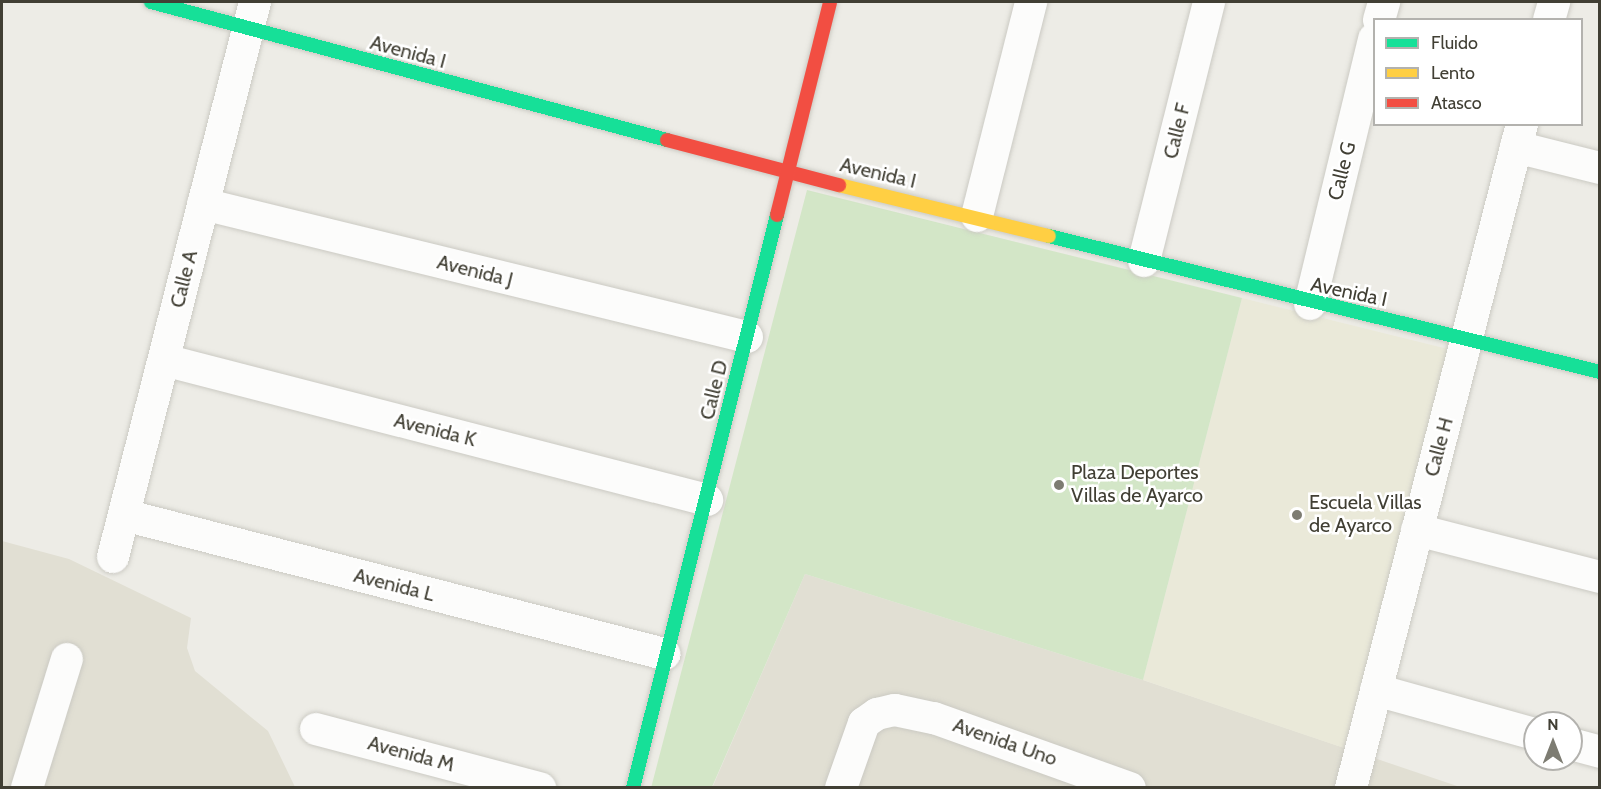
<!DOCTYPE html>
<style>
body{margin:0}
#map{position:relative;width:1601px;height:789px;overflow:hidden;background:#edece6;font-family:Cabin,sans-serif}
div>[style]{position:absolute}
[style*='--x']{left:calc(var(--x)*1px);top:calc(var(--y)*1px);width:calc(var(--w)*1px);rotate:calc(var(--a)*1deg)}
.residential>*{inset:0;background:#e1dfd3}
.education>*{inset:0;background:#eae9d9}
.green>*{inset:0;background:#d3e6c7}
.roads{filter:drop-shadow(0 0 2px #cbcac3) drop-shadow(0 0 2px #cbcac3)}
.street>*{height:32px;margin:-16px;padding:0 16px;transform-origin:16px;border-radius:16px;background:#fcfcfb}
.fast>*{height:14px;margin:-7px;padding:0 7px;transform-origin:7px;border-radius:7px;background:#16e098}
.slow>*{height:14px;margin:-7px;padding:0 7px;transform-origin:7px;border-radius:7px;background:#ffcf43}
.jam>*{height:14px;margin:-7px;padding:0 7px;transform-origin:7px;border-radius:7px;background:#f24e42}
.dots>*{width:16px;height:16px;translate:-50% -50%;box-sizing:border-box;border:3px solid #fff;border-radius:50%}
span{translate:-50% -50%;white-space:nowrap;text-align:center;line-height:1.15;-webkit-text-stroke:5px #fff;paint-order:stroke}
.street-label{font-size:20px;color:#413f34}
.poi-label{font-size:20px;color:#413f34}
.left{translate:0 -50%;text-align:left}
.frame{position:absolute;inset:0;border:3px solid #413f34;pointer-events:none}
.legend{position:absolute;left:1373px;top:18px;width:210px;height:108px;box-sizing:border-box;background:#fff;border:2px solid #b3b2ae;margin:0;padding:8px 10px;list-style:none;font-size:18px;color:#413f34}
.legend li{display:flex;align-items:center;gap:12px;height:30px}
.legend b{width:30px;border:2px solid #b3b2ae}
.north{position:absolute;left:1523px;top:711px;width:60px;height:60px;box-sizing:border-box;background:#fff;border:2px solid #b3b2ae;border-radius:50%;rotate:0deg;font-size:16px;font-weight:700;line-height:24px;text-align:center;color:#413f34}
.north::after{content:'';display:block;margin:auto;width:21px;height:27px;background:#7d7c72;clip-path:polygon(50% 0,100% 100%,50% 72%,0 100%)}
</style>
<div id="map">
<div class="residential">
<i style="clip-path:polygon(2px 541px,69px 559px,191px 618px,187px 648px,195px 671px,268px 731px,295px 787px,2px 787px)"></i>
<i style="clip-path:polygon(805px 574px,1143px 680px,1460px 787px,712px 788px)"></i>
</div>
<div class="education">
<i style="clip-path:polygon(1242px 298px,1452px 350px,1344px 748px,1143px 680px)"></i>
</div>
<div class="green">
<i style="clip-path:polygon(807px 190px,1242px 298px,1143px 680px,805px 574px,712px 787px,651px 788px)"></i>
</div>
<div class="roads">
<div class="street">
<i style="--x:1379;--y:20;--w:19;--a:-74"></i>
<i style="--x:1549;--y:20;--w:19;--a:-74"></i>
<i style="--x:1516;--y:147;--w:87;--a:14"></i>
<i style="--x:203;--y:204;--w:560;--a:13.74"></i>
<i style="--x:977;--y:216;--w:221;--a:-75.8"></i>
<i style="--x:1144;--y:261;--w:267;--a:-75.9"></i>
<i style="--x:1310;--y:304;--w:273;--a:-76.4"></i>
<i style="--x:164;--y:360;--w:561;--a:14.46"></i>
<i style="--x:124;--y:515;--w:558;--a:14.43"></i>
<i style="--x:1417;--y:530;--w:189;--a:14.4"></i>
<i style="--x:113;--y:557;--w:573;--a:-75.65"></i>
<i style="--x:1376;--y:690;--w:165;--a:15.5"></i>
<i style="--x:316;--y:729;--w:232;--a:14.8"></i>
<i style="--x:1571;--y:744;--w:30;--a:15"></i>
<i style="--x:27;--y:788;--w:135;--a:-72.8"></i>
<i style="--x:841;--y:788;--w:69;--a:-70.5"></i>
<i style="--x:864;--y:723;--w:16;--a:-35"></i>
<i style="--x:877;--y:714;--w:18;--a:-13"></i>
<i style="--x:895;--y:710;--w:40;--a:12"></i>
<i style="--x:934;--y:718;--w:208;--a:19.7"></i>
<i style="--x:1351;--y:788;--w:686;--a:-75.56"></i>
</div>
<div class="fast">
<i style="--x:151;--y:2;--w:534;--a:14.97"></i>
<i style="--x:1049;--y:236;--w:568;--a:13.86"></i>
<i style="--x:633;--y:788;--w:591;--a:-75.89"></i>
</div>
<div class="slow">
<i style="--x:839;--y:185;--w:216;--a:13.7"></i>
</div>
<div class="jam">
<i style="--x:667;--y:140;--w:178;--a:14.7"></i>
<i style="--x:777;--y:215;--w:219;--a:-76"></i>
</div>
</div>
<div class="dots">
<i style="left:1059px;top:485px;background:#7d7c72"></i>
<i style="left:1297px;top:515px;background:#7d7c72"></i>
</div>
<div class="street-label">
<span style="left:408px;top:52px;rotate:15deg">Avenida I</span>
<span style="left:1177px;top:131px;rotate:-76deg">Calle F</span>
<span style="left:1342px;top:171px;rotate:-76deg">Calle G</span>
<span style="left:878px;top:173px;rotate:13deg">Avenida I</span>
<span style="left:475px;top:271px;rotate:14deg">Avenida J</span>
<span style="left:184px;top:279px;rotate:-76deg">Calle A</span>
<span style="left:1349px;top:292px;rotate:12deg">Avenida I</span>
<span style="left:714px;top:390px;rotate:-76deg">Calle D</span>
<span style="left:435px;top:430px;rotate:14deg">Avenida K</span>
<span style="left:1439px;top:447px;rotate:-75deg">Calle H</span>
<span style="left:394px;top:585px;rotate:14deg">Avenida L</span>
<span style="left:1005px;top:742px;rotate:19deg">Avenida Uno</span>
<span style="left:411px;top:754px;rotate:15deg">Avenida M</span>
</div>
<div class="poi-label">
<span class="left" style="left:1071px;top:484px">Plaza Deportes<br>Villas de Ayarco</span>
<span class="left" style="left:1309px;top:514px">Escuela Villas<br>de Ayarco</span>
</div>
<div class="frame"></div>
<ul class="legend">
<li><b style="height:8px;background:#16e098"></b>Fluido</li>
<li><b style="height:8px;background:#ffcf43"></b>Lento</li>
<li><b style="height:8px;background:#f24e42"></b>Atasco</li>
</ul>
<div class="north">N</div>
</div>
